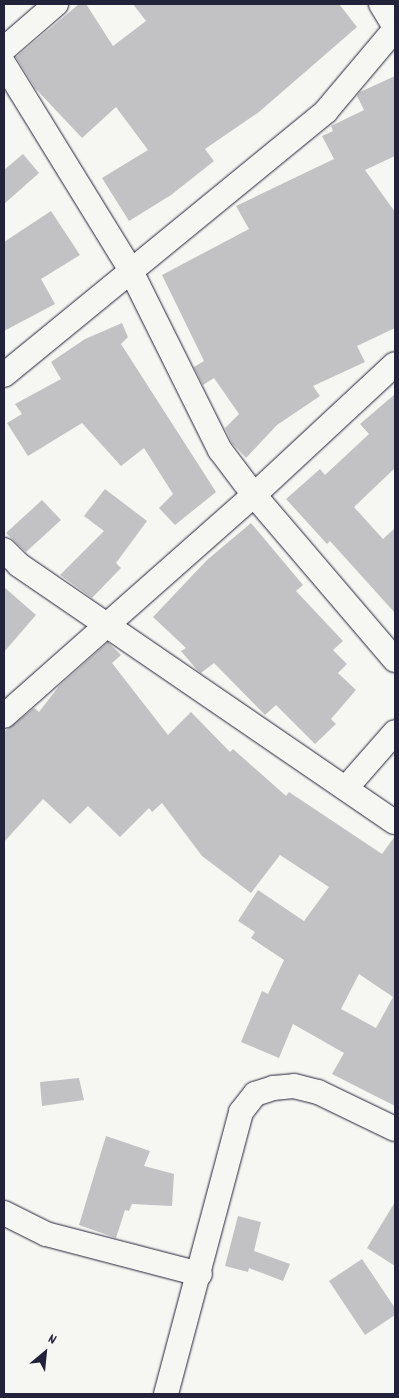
<!DOCTYPE html>
<style>
body{margin:0}
#map{position:relative;width:399px;height:1398px;overflow:hidden;background:#f6f6f2;font-family:Dekko,sans-serif}
div>[style]{position:absolute}
[style*='--x']{left:calc(var(--x)*1px);top:calc(var(--y)*1px);width:calc(var(--w)*1px);rotate:calc(var(--a)*1deg)}
.building>*{inset:0;background:#c2c2c4}
.roads{filter:drop-shadow(0 0 1px #22223b) drop-shadow(0 0 1px #22223b)}
.street>*{height:24px;margin:-12px;padding:0 12px;transform-origin:12px;border-radius:12px;background:#f6f6f2}
span{translate:-50% -50%;white-space:nowrap;text-align:center;line-height:1.15;-webkit-text-stroke:4.5px #f6f6f2;paint-order:stroke}
.frame{position:absolute;inset:0;border:5px solid #22223b;pointer-events:none}
.north{position:absolute;left:20px;top:1328px;width:50px;height:50px;-webkit-text-stroke:4px #f6f6f2;paint-order:stroke;rotate:28deg;font-size:14px;font-weight:700;line-height:20px;text-align:center;color:#22223b}
.north::after{content:'';display:block;margin:auto;width:18px;height:22px;background:#22223b;clip-path:polygon(50% 0,100% 100%,50% 72%,0 100%)}
</style>
<div id="map">
<div class="building">
<i style="clip-path:polygon(79px 4px,86px 4px,113px 46px,146px 21px,133px 4px,339px 4px,357px 27px,259px 112px,205px 149px,214px 161px,171px 195px,129px 221px,102px 178px,148px 150px,116px 107px,82px 138px,35px 88px,16px 57px)"></i>
<i style="clip-path:polygon(395px 76px,395px 156px,365px 170px,395px 212px,395px 328px,357px 346px,365px 362px,313px 386px,320px 396px,277px 425px,246px 458px,232px 443px,225px 428px,239px 414px,214px 378px,203px 385px,194px 367px,204px 361px,162px 275px,249px 229px,236px 206px,334px 159px,322px 136px,333px 131px,331px 126px,364px 110px,357px 96px,360px 92px)"></i>
<i style="clip-path:polygon(23px 154px,39px 173px,4px 204px,4px 170px)"></i>
<i style="clip-path:polygon(51px 211px,80px 255px,41px 279px,55px 304px,4px 331px,4px 242px)"></i>
<i style="clip-path:polygon(122px 323px,128px 337px,121px 344px,216px 492px,175px 525px,159px 508px,173px 494px,144px 448px,121px 466px,82px 423px,28px 456px,7px 423px,22px 414px,15px 404px,61px 379px,51px 362px,85px 339px)"></i>
<i style="clip-path:polygon(395px 394px,395px 468px,354px 507px,383px 539px,395px 528px,395px 613px,330px 541px,327px 544px,286px 499px,320px 469px,325px 475px,369px 434px,360px 424px)"></i>
<i style="clip-path:polygon(105px 489px,147px 521px,116px 563px,121px 568px,92px 598px,60px 575px,104px 531px,84px 516px)"></i>
<i style="clip-path:polygon(42px 500px,61px 520px,26px 552px,6px 533px)"></i>
<i style="clip-path:polygon(251px 523px,303px 585px,296px 591px,343px 641px,333px 650px,347px 664px,338px 673px,356px 690px,331px 719px,336px 724px,315px 744px,276px 705px,265px 715px,214px 663px,201px 673px,197px 670px,181px 651px,186px 648px,153px 617px,207px 560px)"></i>
<i style="clip-path:polygon(4px 587px,36px 615px,4px 652px)"></i>
<i style="clip-path:polygon(evenodd,108px 642px,121px 655px,112px 663px,168px 735px,191px 712px,230px 752px,233px 749px,286px 796px,289px 792px,382px 854px,395px 836px,395px 1106px,332px 1074px,344px 1053px,293px 1024px,279px 1058px,241px 1042px,262px 991px,268px 994px,284px 960px,251px 938px,255px 932px,238px 921px,258px 890px,304px 921px,329px 887px,280px 855px,251px 893px,202px 856px,162px 803px,152px 812px,149px 808px,120px 837px,88px 806px,70px 824px,43px 799px,4px 842px,4px 732px,34px 708px,39px 712px,59px 686px,108px 642px,359px 974px,393px 997px,376px 1028px,341px 1009px,359px 974px)"></i>
<i style="clip-path:polygon(79px 1078px,84px 1100px,42px 1106px,40px 1082px)"></i>
<i style="clip-path:polygon(106px 1136px,150px 1151px,144px 1166px,174px 1174px,172px 1206px,132px 1204px,129px 1211px,125px 1210px,116px 1238px,79px 1225px)"></i>
<i style="clip-path:polygon(395px 1202px,395px 1266px,367px 1248px)"></i>
<i style="clip-path:polygon(238px 1216px,261px 1222px,254px 1251px,290px 1264px,283px 1281px,249px 1268px,248px 1272px,225px 1266px)"></i>
<i style="clip-path:polygon(362px 1259px,395px 1308px,395px 1315px,365px 1335px,329px 1281px)"></i>
</div>
<div class="roads">
<div class="street">
<i style="--x:381;--y:4;--w:27;--a:59"></i>
<i style="--x:4;--y:49;--w:69;--a:-40.9"></i>
<i style="--x:4;--y:64;--w:241;--a:58.4"></i>
<i style="--x:130;--y:269;--w:202;--a:63.6"></i>
<i style="--x:220;--y:450;--w:56;--a:52.9"></i>
<i style="--x:254;--y:495;--w:217;--a:49.5"></i>
<i style="--x:4;--y:375;--w:416;--a:-39.3"></i>
<i style="--x:326;--y:111;--w:107;--a:-49.9"></i>
<i style="--x:4;--y:550;--w:21;--a:45"></i>
<i style="--x:19;--y:565;--w:455;--a:34.4"></i>
<i style="--x:4;--y:716;--w:334;--a:-41.5"></i>
<i style="--x:254;--y:495;--w:192;--a:-42.9"></i>
<i style="--x:346;--y:788;--w:74;--a:-48.8"></i>
<i style="--x:4;--y:1213;--w:47;--a:26.6"></i>
<i style="--x:46;--y:1234;--w:159;--a:14.6"></i>
<i style="--x:166;--y:1394;--w:292;--a:-75.1"></i>
<i style="--x:241;--y:1112;--w:23;--a:-52"></i>
<i style="--x:255;--y:1094;--w:19;--a:-18"></i>
<i style="--x:273;--y:1088;--w:21;--a:-5"></i>
<i style="--x:294;--y:1086;--w:25;--a:14"></i>
<i style="--x:318;--y:1092;--w:85;--a:25.7"></i>
</div>
</div>
<div class="frame"></div>
<div class="north">N</div>
</div>
